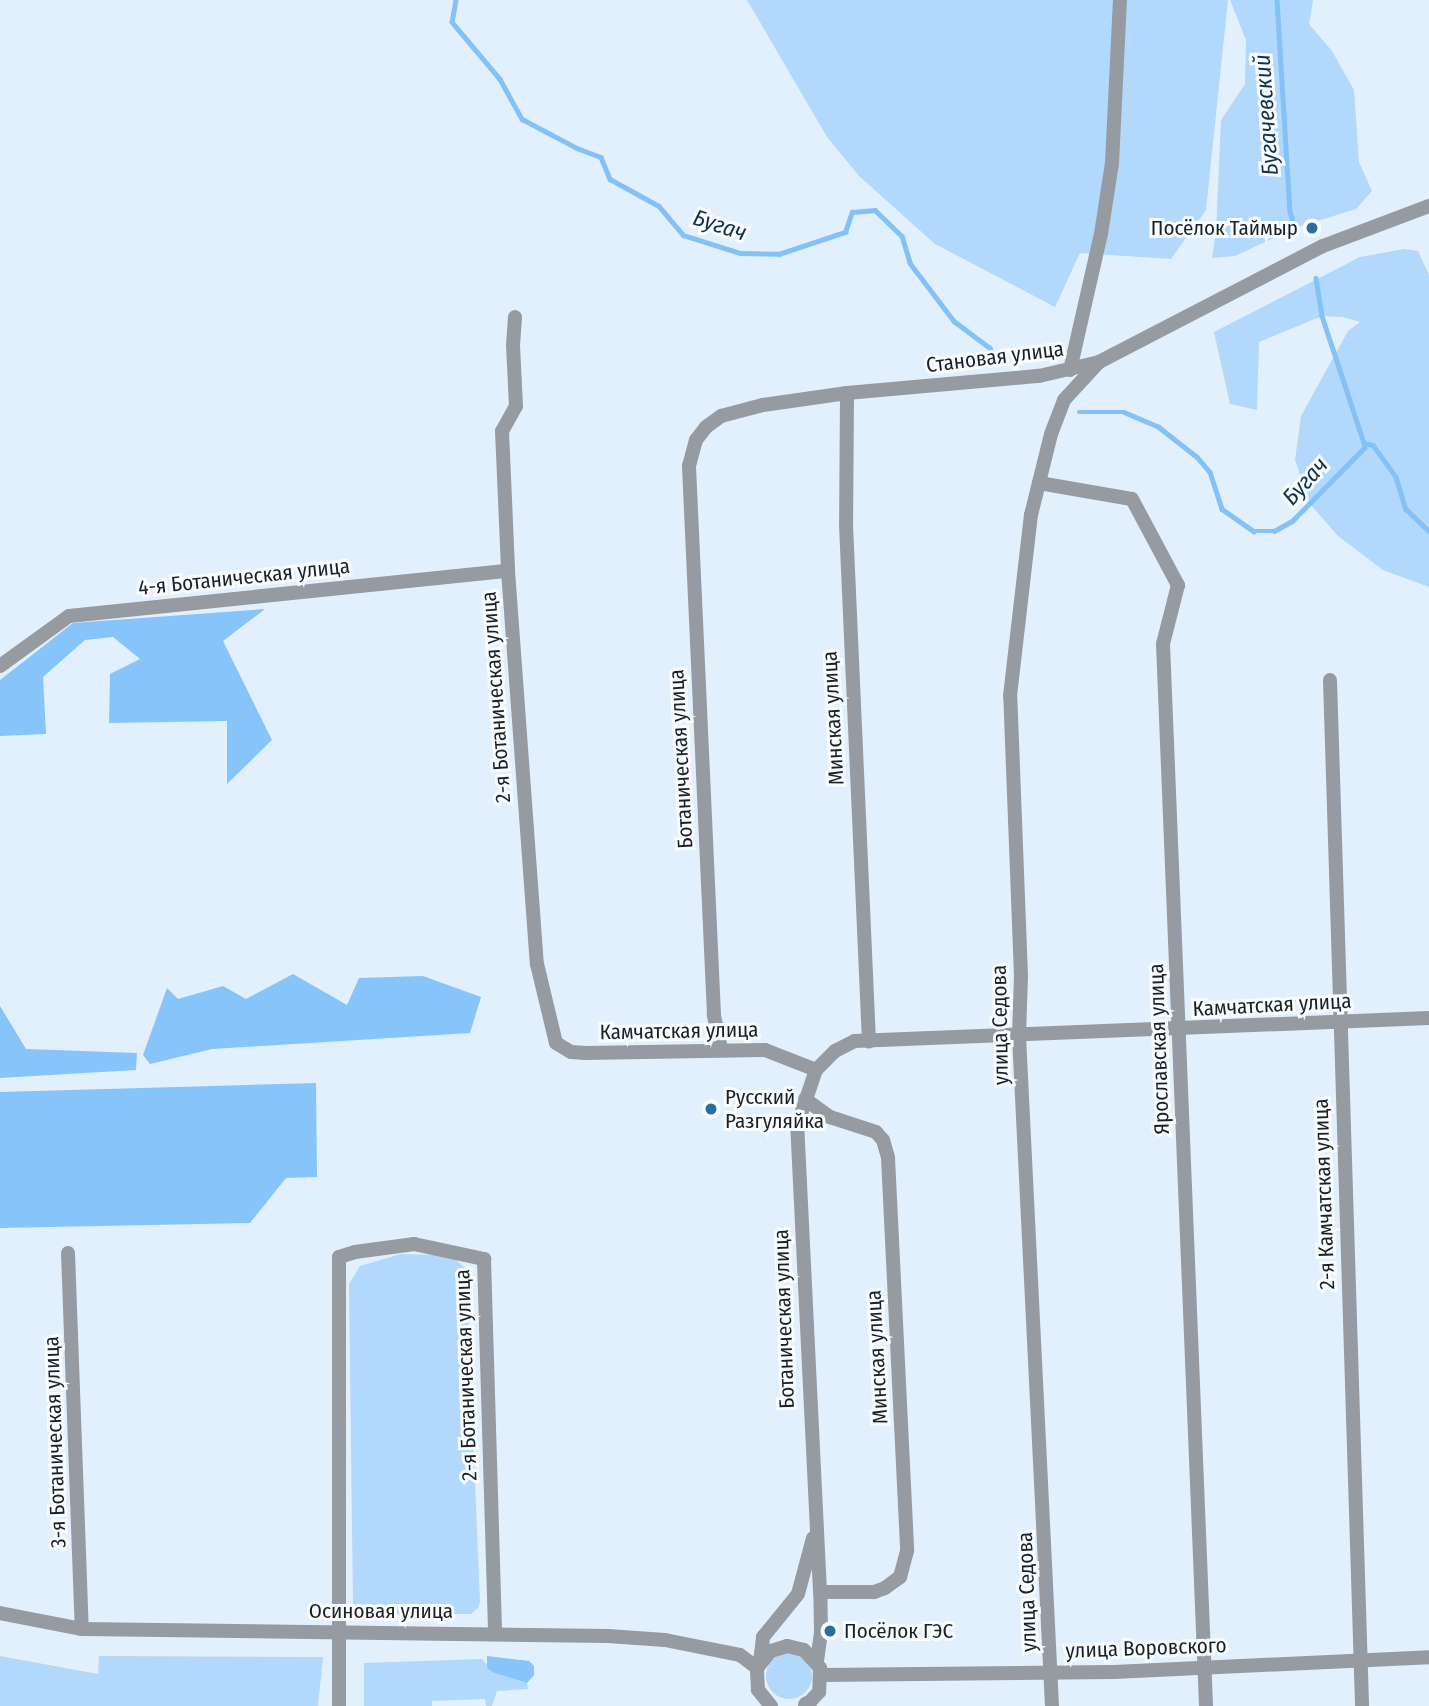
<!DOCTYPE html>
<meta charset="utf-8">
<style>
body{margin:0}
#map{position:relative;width:1429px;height:1706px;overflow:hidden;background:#e2f0fd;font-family:"Fira Sans Condensed",sans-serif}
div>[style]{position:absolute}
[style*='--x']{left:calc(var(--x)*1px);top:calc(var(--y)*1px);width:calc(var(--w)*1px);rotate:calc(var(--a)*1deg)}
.green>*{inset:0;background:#b2d8fb}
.round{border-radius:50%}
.forest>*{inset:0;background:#87c4f9}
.stream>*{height:4.5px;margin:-2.25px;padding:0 2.25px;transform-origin:2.25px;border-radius:2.25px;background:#84c1f6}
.minor>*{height:14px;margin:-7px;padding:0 7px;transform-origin:7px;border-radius:7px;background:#959ba0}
.tertiary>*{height:18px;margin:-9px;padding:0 9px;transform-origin:9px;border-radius:9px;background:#959ba0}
.dots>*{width:19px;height:19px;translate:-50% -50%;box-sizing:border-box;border:4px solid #f9fcfe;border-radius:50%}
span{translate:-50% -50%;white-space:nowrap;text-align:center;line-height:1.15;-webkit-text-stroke:6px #f9fcfe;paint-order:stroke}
.poi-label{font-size:21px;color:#1a2024}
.right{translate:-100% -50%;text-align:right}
.left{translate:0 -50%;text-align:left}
.street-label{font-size:21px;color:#1a2024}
.water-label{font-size:23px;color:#10314b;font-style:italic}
</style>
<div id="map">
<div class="green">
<i style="clip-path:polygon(747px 0,1228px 0,1206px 210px,1171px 259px,1080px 253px,1055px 307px,935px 244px,859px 176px,827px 137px)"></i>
<i style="clip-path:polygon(1230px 0,1313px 0,1309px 24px,1332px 51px,1354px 90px,1359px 162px,1372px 191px,1356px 209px,1295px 228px,1235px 256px,1212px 258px,1216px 231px,1221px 120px,1245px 84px,1246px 40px)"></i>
<i style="clip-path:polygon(1404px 249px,1418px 251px,1429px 275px,1429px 587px,1383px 570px,1338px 536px,1310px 504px,1295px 460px,1301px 416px,1348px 331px,1360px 322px,1343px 317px,1322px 316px,1259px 342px,1257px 410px,1230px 404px,1214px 332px,1360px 257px)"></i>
<i style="clip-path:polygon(401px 1254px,438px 1255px,455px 1259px,466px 1269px,480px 1602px,478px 1608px,471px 1614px,359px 1614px,353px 1606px,349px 1284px,360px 1266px)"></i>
<i class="round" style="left:766px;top:1653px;width:46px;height:46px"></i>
<i style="clip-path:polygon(0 1656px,98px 1674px,99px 1656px,323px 1657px,318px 1706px,0 1706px)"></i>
<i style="clip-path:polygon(482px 1659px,494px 1673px,527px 1683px,528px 1689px,497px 1691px,492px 1706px,486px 1706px,485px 1699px,432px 1701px,432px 1706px,364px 1706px,364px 1663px)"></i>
</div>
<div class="forest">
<i style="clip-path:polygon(265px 609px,223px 641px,272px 740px,227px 784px,227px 721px,109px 723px,110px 674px,140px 659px,113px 637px,85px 640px,43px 677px,46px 734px,0 736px,0 680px,73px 623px)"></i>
<i style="clip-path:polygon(293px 974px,347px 1005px,359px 978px,423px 976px,481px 997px,470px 1033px,212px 1049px,150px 1064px,143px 1055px,167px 988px,178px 999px,223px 986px,246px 999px)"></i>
<i style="clip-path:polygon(0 1006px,26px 1049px,137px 1053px,136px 1070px,0 1078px)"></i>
<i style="clip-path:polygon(316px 1083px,317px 1177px,286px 1178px,250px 1223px,0 1228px,0 1092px)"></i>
<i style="clip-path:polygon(487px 1656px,529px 1661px,534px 1666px,534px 1675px,527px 1683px,494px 1673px,487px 1668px)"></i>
</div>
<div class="stream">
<i style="--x:456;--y:0;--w:22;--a:100"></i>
<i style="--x:452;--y:22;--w:75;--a:49.9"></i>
<i style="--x:500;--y:79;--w:46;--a:61.2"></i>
<i style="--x:522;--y:119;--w:62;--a:27.8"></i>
<i style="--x:577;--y:148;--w:26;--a:21"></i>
<i style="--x:601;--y:157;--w:24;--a:68"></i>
<i style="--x:610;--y:179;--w:56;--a:28.9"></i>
<i style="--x:659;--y:206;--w:38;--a:50"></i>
<i style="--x:683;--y:235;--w:60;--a:17.5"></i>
<i style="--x:740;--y:253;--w:39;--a:1"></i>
<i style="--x:779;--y:254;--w:70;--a:-18.4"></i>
<i style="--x:845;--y:232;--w:21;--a:-71"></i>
<i style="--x:852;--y:212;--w:23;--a:-5"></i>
<i style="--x:875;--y:210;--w:37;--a:44"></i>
<i style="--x:902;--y:236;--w:28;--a:73"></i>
<i style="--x:910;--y:263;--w:73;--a:52.8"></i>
<i style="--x:954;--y:321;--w:45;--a:36.9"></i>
<i style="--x:990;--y:348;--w:16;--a:68"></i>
<i style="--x:1277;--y:0;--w:211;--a:86.5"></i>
<i style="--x:1290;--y:211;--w:18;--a:74"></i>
<i style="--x:1316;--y:278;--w:38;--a:81"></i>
<i style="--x:1322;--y:316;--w:134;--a:71.7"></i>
<i style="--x:1079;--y:412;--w:45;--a:0"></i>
<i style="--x:1124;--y:412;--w:38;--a:23"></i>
<i style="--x:1159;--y:427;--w:48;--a:38.3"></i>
<i style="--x:1197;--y:457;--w:20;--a:49"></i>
<i style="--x:1210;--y:472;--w:39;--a:72"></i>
<i style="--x:1222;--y:509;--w:39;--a:35"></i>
<i style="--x:1254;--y:531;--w:20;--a:0"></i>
<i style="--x:1274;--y:531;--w:21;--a:-29"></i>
<i style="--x:1292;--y:521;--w:103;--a:-45.4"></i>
<i style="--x:1364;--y:448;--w:5;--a:-90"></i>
<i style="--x:1364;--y:443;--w:9;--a:13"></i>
<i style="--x:1373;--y:445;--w:39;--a:54"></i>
<i style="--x:1396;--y:477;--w:34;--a:73"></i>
<i style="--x:1406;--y:509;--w:32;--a:44"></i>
</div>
<div class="minor">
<i style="--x:515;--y:317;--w:28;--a:94"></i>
<i style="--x:513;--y:345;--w:61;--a:87.2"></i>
<i style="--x:516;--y:406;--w:29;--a:119"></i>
<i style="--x:502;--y:431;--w:140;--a:87.5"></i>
<i style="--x:508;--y:571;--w:394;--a:85.8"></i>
<i style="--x:537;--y:964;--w:81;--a:76.5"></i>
<i style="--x:556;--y:1043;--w:17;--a:31"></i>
<i style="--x:571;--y:1052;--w:15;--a:4"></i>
<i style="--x:586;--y:1053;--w:179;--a:-1"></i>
<i style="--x:765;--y:1050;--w:55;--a:21.4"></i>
<i style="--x:1070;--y:370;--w:139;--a:-77.2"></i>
<i style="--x:1101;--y:234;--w:72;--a:-81.2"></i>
<i style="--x:1112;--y:163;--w:163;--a:-87.2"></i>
<i style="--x:847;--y:393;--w:132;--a:90.4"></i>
<i style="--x:846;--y:525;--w:517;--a:87.45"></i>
<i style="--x:1039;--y:483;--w:94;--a:9.8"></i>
<i style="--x:1132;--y:499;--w:98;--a:61.9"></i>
<i style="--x:1178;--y:585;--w:61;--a:104.3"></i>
<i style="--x:1163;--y:644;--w:1063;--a:87.68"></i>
<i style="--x:0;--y:666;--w:85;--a:-35.9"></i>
<i style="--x:69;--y:616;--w:441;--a:-5.9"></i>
<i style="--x:1330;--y:680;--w:1026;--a:88.21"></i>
<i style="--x:721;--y:1049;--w:35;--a:-102"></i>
<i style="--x:714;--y:1015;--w:550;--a:-92.61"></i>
<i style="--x:689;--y:466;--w:27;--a:-75"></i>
<i style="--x:696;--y:440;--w:16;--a:-52"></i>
<i style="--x:706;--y:427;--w:19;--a:-36"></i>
<i style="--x:721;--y:416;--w:43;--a:-14.7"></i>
<i style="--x:763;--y:405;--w:85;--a:-8.1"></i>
<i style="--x:847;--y:393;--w:193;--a:-5.1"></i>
<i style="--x:1039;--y:376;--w:62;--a:-13.1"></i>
<i style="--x:1099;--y:362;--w:252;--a:-27.4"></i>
<i style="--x:1323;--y:246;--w:113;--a:-20.7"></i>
<i style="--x:805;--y:1099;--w:31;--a:36"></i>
<i style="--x:830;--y:1117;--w:48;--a:18.1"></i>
<i style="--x:876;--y:1132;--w:11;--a:49"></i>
<i style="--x:883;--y:1140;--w:19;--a:74"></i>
<i style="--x:888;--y:1158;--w:393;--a:87.2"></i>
<i style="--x:907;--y:1551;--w:27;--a:105"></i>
<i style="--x:900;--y:1577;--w:19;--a:144"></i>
<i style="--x:885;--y:1588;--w:12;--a:160"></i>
<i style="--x:874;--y:1592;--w:54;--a:180"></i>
<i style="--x:68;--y:1253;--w:376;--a:87.9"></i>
<i style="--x:0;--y:1613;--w:84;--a:11"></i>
<i style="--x:82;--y:1629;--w:526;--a:0.76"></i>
<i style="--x:608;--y:1636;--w:57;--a:4"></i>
<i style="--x:665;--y:1640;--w:76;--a:11.3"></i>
<i style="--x:740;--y:1655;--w:21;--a:37"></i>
<i style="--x:817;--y:1661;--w:30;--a:-82"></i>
<i style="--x:821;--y:1631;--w:39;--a:-91"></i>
<i style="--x:820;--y:1592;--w:467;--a:-92.8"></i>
<i style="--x:797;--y:1126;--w:59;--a:-71.3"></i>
<i style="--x:816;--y:1070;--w:27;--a:-45"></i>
<i style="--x:835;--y:1051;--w:22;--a:-27"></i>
<i style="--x:855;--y:1041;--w:574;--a:-2.29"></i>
<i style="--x:760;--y:1662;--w:25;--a:-83"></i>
<i style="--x:763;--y:1637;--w:55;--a:-50.9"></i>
<i style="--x:798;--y:1594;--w:58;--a:-75"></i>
<i style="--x:821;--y:1675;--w:293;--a:-0.6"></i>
<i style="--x:1114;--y:1672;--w:315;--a:-2.7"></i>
<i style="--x:339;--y:1706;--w:449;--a:-90"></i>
<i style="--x:339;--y:1257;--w:17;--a:-17"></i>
<i style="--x:355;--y:1252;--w:60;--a:-7.7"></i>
<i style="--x:414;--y:1244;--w:72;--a:12.1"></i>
<i style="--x:484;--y:1259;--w:373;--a:88.3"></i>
<i style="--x:771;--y:1706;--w:21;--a:-129"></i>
<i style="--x:758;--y:1690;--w:22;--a:-93"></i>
<i style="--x:757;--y:1668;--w:22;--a:-51"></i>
<i style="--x:771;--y:1651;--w:17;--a:-17"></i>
<i style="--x:787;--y:1646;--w:17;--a:13"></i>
<i style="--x:804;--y:1650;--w:24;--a:48"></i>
<i style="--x:820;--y:1668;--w:24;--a:92"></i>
<i style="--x:819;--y:1692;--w:19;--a:133"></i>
<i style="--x:1052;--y:1706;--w:671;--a:-92.82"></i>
<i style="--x:1019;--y:1036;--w:60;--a:-88.1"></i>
<i style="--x:1021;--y:976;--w:280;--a:-92.2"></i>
<i style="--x:1010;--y:696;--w:182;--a:-83.4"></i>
<i style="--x:1031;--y:515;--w:83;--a:-76.1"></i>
<i style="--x:1051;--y:434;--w:36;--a:-69"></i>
<i style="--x:1064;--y:400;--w:50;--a:-47.4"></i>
</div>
<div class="tertiary">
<i style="--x:807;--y:1705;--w:1;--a:45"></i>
</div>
<div class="dots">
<i style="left:1312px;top:228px;background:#296da2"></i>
<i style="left:711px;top:1109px;background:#296da2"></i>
<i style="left:830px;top:1631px;background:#296da2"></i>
</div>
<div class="poi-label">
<span class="right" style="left:1298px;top:228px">Посёлок Таймыр</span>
<span class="left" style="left:725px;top:1109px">Русский<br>Разгуляйка</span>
<span class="left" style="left:844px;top:1631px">Посёлок ГЭС</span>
</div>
<div class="street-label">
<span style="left:995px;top:357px;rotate:-7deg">Становая улица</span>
<span style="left:244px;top:577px;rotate:-6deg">4-я Ботаническая улица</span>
<span style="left:496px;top:697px;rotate:-94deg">2-я Ботаническая улица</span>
<span style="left:833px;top:718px;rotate:-93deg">Минская улица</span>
<span style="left:681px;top:759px;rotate:-93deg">Ботаническая улица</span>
<span style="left:1272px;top:1005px;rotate:-3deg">Камчатская улица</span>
<span style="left:1000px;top:1025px;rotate:-91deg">улица Седова</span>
<span style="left:679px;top:1031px;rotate:-1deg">Камчатская улица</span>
<span style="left:1159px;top:1049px;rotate:-92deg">Ярославская улица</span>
<span style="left:1324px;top:1194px;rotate:-92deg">2-я Камчатская улица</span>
<span style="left:784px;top:1319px;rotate:-92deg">Ботаническая улица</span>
<span style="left:877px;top:1357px;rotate:-93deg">Минская улица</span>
<span style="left:466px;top:1375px;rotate:-92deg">2-я Ботаническая улица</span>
<span style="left:55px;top:1442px;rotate:-92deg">3-я Ботаническая улица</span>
<span style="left:1027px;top:1592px;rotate:-92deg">улица Седова</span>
<span style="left:381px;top:1611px">Осиновая улица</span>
<span style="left:1146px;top:1648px;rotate:-2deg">улица Воровского</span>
</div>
<div class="water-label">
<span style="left:1266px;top:115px;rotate:-94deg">Бугачевский</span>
<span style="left:720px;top:225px;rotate:18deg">Бугач</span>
<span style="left:1305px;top:481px;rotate:-48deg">Бугач</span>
</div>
</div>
